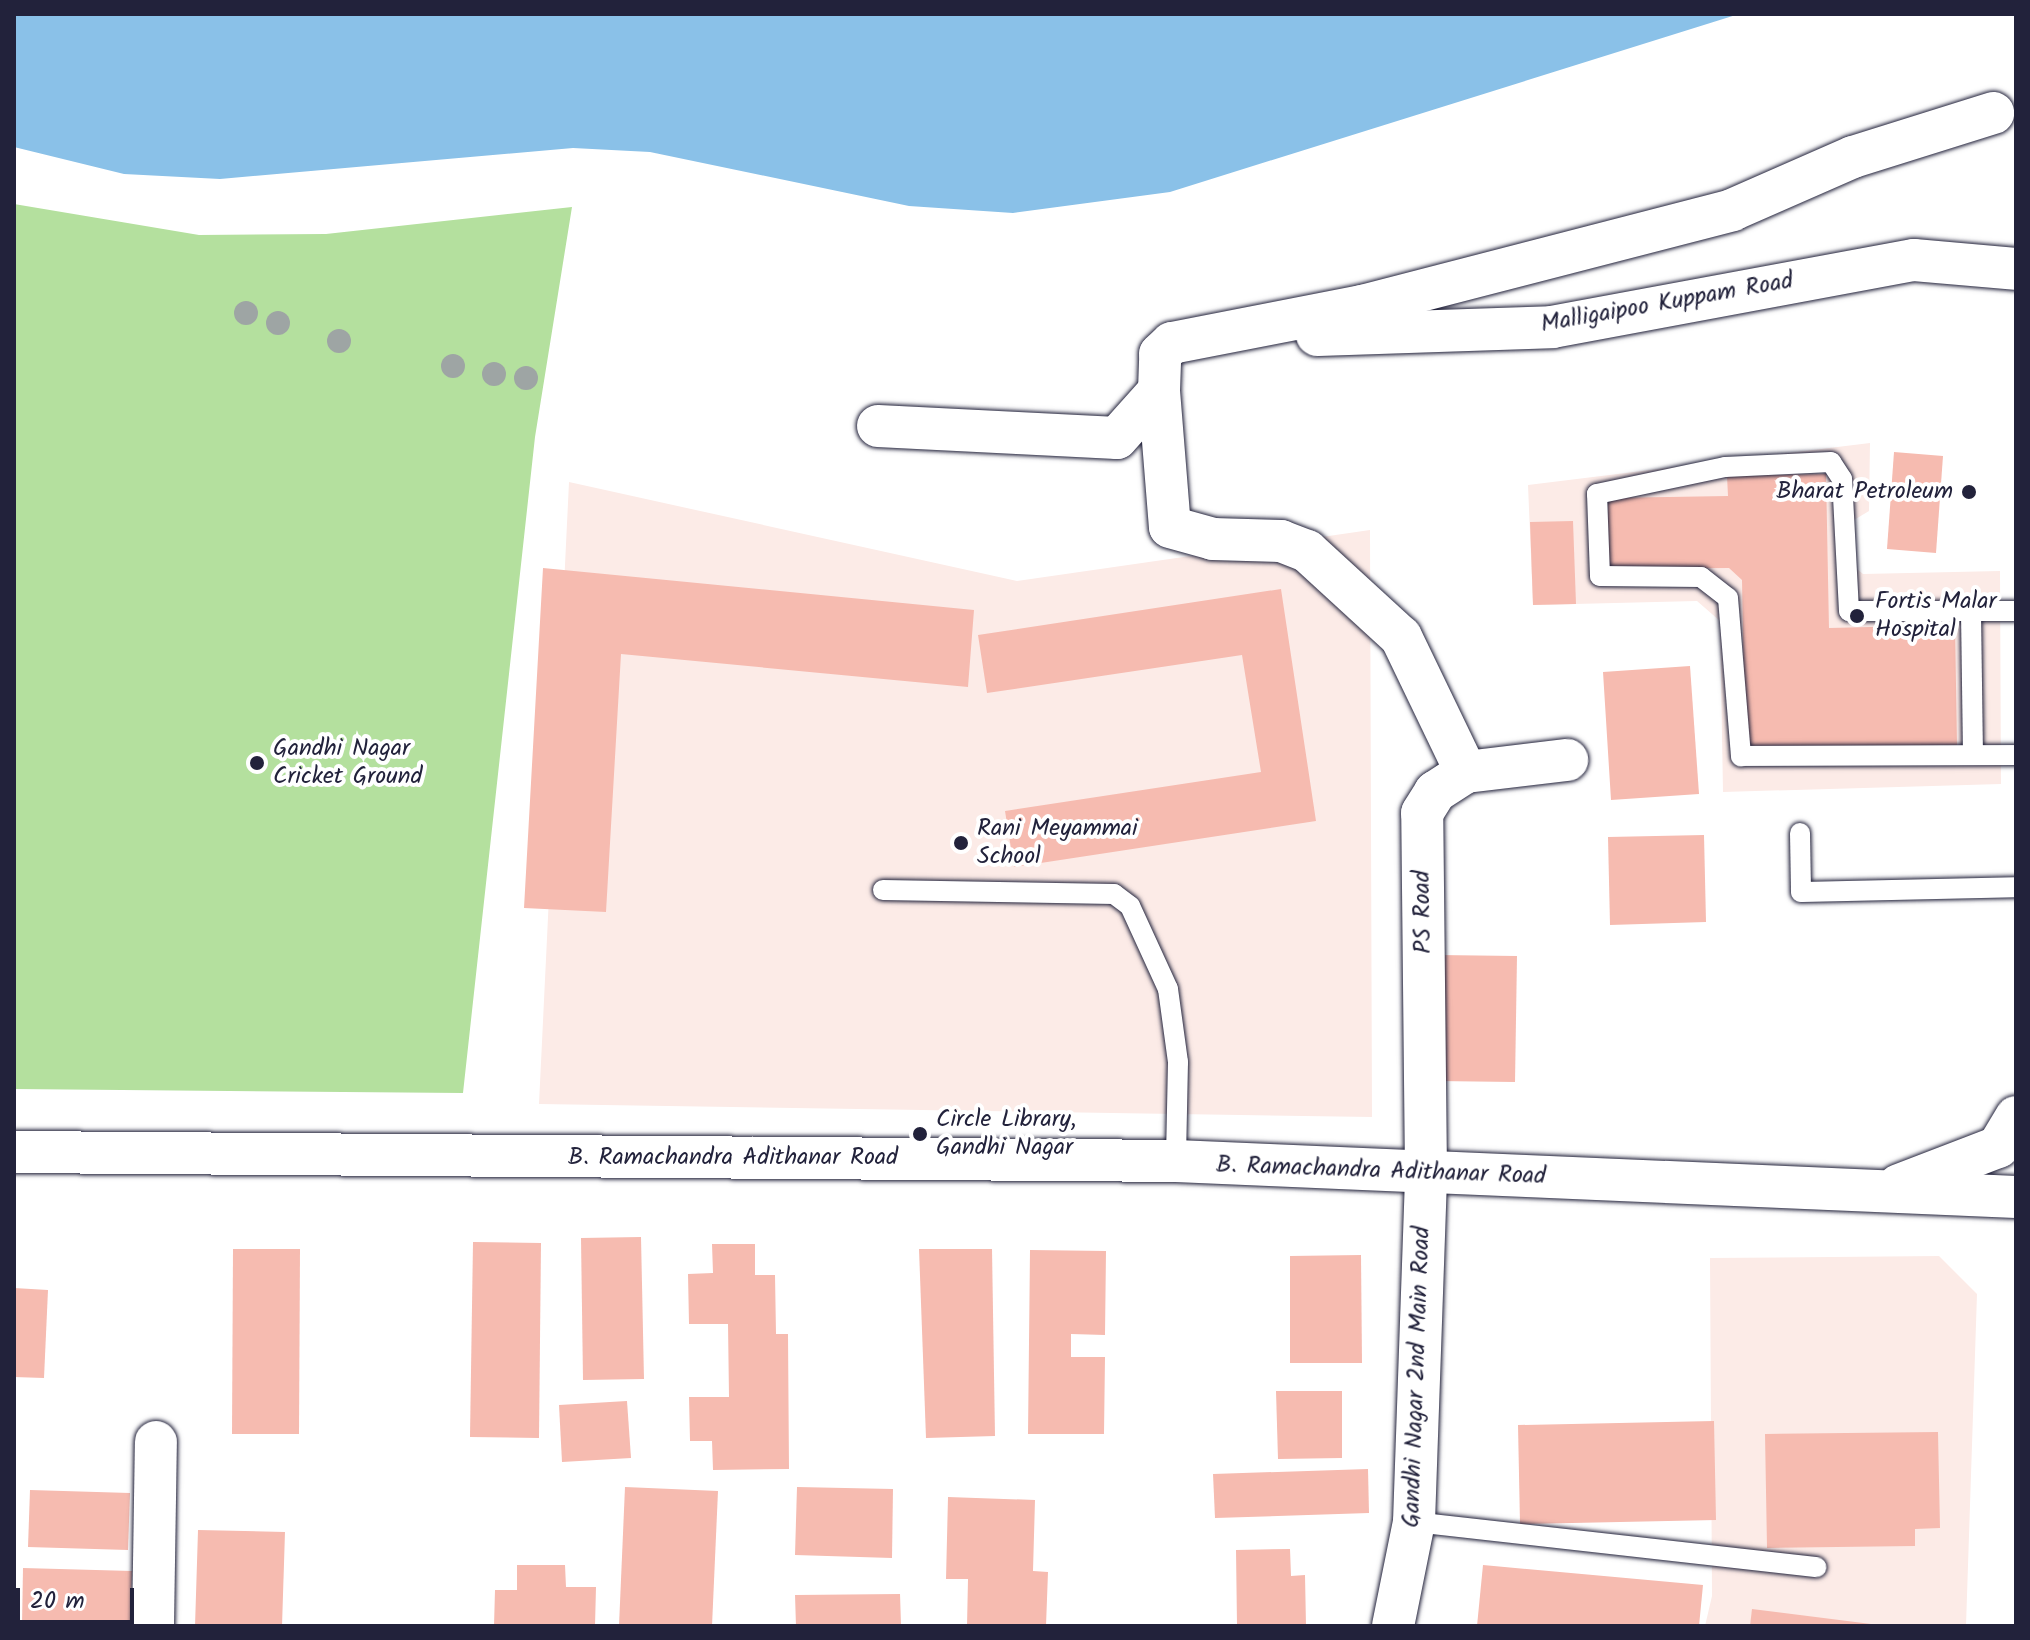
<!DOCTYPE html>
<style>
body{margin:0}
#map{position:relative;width:2030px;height:1640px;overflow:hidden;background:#fff;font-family:Kalam,sans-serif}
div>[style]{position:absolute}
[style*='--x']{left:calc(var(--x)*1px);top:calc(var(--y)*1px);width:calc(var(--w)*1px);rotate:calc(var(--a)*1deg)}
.built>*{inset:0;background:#fcebe7}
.green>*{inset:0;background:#b4e09e}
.water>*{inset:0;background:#8ac1e8}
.building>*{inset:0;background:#f6bbb0}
.roads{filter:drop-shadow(0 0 2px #22223b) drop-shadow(0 0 2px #22223b)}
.lane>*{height:20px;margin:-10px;padding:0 10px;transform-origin:10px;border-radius:10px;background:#fff}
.street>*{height:42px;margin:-21px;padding:0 21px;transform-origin:21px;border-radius:21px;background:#fff}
.trees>*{width:24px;height:24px;margin:-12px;border-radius:50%;background:#9ea5a4}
.dots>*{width:22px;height:22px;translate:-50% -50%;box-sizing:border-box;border:4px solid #fff;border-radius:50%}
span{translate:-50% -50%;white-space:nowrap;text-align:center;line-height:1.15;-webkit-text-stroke:8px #fff;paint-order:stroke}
.street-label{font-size:24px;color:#22223b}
.poi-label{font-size:24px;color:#22223b}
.right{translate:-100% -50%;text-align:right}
.left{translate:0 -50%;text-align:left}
.frame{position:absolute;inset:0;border:16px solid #22223b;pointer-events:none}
.scale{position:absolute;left:16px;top:1588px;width:118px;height:36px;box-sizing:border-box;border:4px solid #22223b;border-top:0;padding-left:10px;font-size:24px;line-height:28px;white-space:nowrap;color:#22223b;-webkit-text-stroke:6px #fff;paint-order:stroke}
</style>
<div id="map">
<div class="built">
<i style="clip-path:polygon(1870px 443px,1869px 511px,1849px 523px,1850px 563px,1863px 574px,2000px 571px,2001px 784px,1723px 792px,1720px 621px,1697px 601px,1533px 605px,1528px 485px)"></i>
<i style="clip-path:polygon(569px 482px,1017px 581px,1370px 530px,1372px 1117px,539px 1104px)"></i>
<i style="clip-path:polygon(1939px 1256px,1977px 1294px,1966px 1626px,1705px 1626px,1712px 1596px,1710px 1258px)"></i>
</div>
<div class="green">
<i style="clip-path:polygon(14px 204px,199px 235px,326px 234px,572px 207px,535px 437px,463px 1093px,14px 1089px)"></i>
</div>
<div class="water">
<i style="clip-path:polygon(14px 14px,1739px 14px,1170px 192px,1013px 213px,909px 206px,650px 152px,573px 148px,220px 179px,124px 174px,14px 147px)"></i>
</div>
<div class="building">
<i style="clip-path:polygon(1894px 452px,1943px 456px,1936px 553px,1887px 549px)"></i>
<i style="clip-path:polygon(1826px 474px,1829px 628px,1955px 625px,1957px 745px,1745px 749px,1742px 580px,1729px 568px,1608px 569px,1608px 498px,1728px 496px,1727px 476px)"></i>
<i style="clip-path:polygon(1573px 521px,1576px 604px,1533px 605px,1530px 522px)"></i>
<i style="clip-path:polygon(543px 568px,974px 610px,968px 687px,621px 654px,606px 912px,524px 908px)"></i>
<i style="clip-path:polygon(1281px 589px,1316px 821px,1014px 867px,1005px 811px,1261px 772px,1242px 655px,987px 693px,978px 635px)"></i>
<i style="clip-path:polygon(1690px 666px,1699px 794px,1611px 800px,1603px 672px)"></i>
<i style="clip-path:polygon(1704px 835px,1706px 922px,1610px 925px,1608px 837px)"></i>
<i style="clip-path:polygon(1438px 955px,1517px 956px,1515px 1082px,1436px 1081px)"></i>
<i style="clip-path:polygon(641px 1237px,644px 1379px,583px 1380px,581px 1238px)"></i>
<i style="clip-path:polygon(473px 1242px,541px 1243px,539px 1438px,470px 1437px)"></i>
<i style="clip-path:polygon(712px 1244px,755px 1244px,755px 1275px,775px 1275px,776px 1334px,788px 1334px,789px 1469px,713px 1470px,712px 1441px,690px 1441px,689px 1397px,729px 1397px,728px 1324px,689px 1324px,688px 1274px,713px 1273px)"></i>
<i style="clip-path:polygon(233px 1249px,300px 1249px,299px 1434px,232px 1434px)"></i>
<i style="clip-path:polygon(919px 1249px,992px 1249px,995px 1436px,926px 1438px)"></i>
<i style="clip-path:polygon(1030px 1250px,1106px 1251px,1105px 1335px,1071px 1334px,1071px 1357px,1105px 1357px,1104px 1434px,1028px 1434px)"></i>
<i style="clip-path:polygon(1361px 1255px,1362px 1363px,1290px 1363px,1290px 1256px)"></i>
<i style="clip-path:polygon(14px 1288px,48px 1290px,44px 1378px,14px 1377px)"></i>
<i style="clip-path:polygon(1276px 1391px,1342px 1391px,1342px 1458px,1278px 1459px)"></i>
<i style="clip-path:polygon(627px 1401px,631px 1458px,562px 1462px,559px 1405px)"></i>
<i style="clip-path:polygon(1714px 1421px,1716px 1520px,1520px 1524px,1518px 1425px)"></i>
<i style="clip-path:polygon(1938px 1432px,1940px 1528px,1915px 1529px,1915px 1546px,1767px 1548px,1765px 1434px)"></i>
<i style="clip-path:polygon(1368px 1469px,1369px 1513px,1215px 1518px,1213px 1474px)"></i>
<i style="clip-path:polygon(625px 1487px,718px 1491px,712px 1626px,619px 1626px)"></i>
<i style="clip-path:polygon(797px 1487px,893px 1489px,892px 1558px,795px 1555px)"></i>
<i style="clip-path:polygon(30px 1490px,130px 1493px,128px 1550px,28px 1547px)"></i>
<i style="clip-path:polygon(948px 1497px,1035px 1500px,1033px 1571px,1048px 1572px,1046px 1626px,967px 1626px,968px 1579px,946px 1579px)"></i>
<i style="clip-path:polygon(198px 1530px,285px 1532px,282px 1626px,195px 1626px)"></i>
<i style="clip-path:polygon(1290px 1549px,1291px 1576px,1305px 1575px,1306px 1626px,1237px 1626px,1236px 1550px)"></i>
<i style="clip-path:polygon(517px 1565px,565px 1565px,566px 1587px,596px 1587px,595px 1626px,494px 1626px,495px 1590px,517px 1590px)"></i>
<i style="clip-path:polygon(1483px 1565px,1703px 1585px,1699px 1626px,1477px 1626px)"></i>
<i style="clip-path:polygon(23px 1568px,132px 1571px,130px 1626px,22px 1626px)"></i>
<i style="clip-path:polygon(900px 1594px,901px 1626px,796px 1626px,795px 1595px)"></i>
<i style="clip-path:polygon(1752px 1609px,1871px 1624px,1871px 1626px,1750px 1626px)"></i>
</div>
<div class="roads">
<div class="lane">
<i style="--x:2016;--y:611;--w:167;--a:180"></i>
<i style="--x:1849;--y:611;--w:132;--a:-93"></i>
<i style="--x:1842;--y:479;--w:20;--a:-123"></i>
<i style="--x:1831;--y:462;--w:106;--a:177.3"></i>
<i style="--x:1725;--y:467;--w:131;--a:168.1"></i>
<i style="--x:1597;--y:494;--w:82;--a:87.9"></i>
<i style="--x:1600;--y:576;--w:101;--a:0.6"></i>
<i style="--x:1701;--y:577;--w:34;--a:38"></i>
<i style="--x:1728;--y:598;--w:159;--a:85.3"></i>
<i style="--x:1741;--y:756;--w:275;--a:-0.2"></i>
<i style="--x:1971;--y:612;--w:143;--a:89.2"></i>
<i style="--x:1800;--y:833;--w:59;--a:89"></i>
<i style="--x:1801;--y:892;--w:215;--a:-1.3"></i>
<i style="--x:883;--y:890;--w:231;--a:1"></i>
<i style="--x:1114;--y:894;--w:20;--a:37"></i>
<i style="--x:1130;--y:906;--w:91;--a:65.4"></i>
<i style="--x:1168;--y:989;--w:74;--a:82.2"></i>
<i style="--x:1178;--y:1062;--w:99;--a:91.2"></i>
<i style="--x:1414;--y:1522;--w:405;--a:6.4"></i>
</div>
<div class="street">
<i style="--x:1317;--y:335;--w:235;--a:-1.9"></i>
<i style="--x:1552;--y:327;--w:368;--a:-10.5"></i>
<i style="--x:1914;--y:260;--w:102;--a:5"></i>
<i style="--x:1159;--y:391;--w:136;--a:85.4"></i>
<i style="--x:1170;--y:527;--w:45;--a:15.6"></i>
<i style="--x:1213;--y:539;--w:68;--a:1.7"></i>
<i style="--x:1281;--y:541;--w:28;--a:21"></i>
<i style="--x:1307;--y:551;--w:127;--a:42.5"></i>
<i style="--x:1401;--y:637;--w:150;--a:64.3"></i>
<i style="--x:878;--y:426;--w:239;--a:2.9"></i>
<i style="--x:1117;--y:438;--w:63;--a:-48.2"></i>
<i style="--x:1159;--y:391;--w:37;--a:-88"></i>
<i style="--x:1160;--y:354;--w:16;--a:-43"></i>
<i style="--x:1172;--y:343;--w:194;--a:-11"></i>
<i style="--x:1362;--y:306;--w:382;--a:-14.5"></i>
<i style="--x:1732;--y:210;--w:132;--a:-23.7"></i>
<i style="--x:1853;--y:157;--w:147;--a:-17.4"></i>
<i style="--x:14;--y:1152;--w:1162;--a:0.44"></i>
<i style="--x:1176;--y:1161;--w:841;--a:2.45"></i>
<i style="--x:1899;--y:1185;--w:106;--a:-21"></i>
<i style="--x:1998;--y:1147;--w:35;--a:-59"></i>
<i style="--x:153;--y:1626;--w:184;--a:-89.1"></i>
<i style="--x:1393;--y:1626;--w:106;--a:-78.6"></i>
<i style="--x:1414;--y:1522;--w:348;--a:-88"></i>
<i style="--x:1426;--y:1174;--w:361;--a:-90.6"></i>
<i style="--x:1422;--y:813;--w:25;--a:-58"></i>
<i style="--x:1435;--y:792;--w:37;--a:-33"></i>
<i style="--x:1466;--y:772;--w:102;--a:-6.8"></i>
</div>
</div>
<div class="trees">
<i style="left:246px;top:313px"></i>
<i style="left:278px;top:323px"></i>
<i style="left:339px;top:341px"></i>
<i style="left:453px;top:366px"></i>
<i style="left:494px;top:374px"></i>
<i style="left:526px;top:378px"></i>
</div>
<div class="dots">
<i style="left:1969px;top:492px;background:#22223b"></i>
<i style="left:1857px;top:616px;background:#22223b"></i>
<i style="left:257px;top:763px;background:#22223b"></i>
<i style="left:961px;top:843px;background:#22223b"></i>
<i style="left:920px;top:1134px;background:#22223b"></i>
</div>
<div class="street-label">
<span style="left:1667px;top:303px;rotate:-10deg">Malligaipoo Kuppam Road</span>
<span style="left:1423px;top:912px;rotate:-91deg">PS Road</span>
<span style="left:733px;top:1158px">B. Ramachandra Adithanar Road</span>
<span style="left:1381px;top:1171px;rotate:2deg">B. Ramachandra Adithanar Road</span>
<span style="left:1417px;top:1377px;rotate:-88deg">Gandhi Nagar 2nd Main Road</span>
</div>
<div class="poi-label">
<span class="right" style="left:1953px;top:492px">Bharat Petroleum</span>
<span class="left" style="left:1875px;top:616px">Fortis Malar<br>Hospital</span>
<span class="left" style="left:273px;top:763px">Gandhi Nagar<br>Cricket Ground</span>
<span class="left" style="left:977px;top:843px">Rani Meyammai<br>School</span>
<span class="left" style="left:936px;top:1134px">Circle Library,<br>Gandhi Nagar</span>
</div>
<div class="frame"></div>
<div class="scale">20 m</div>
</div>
